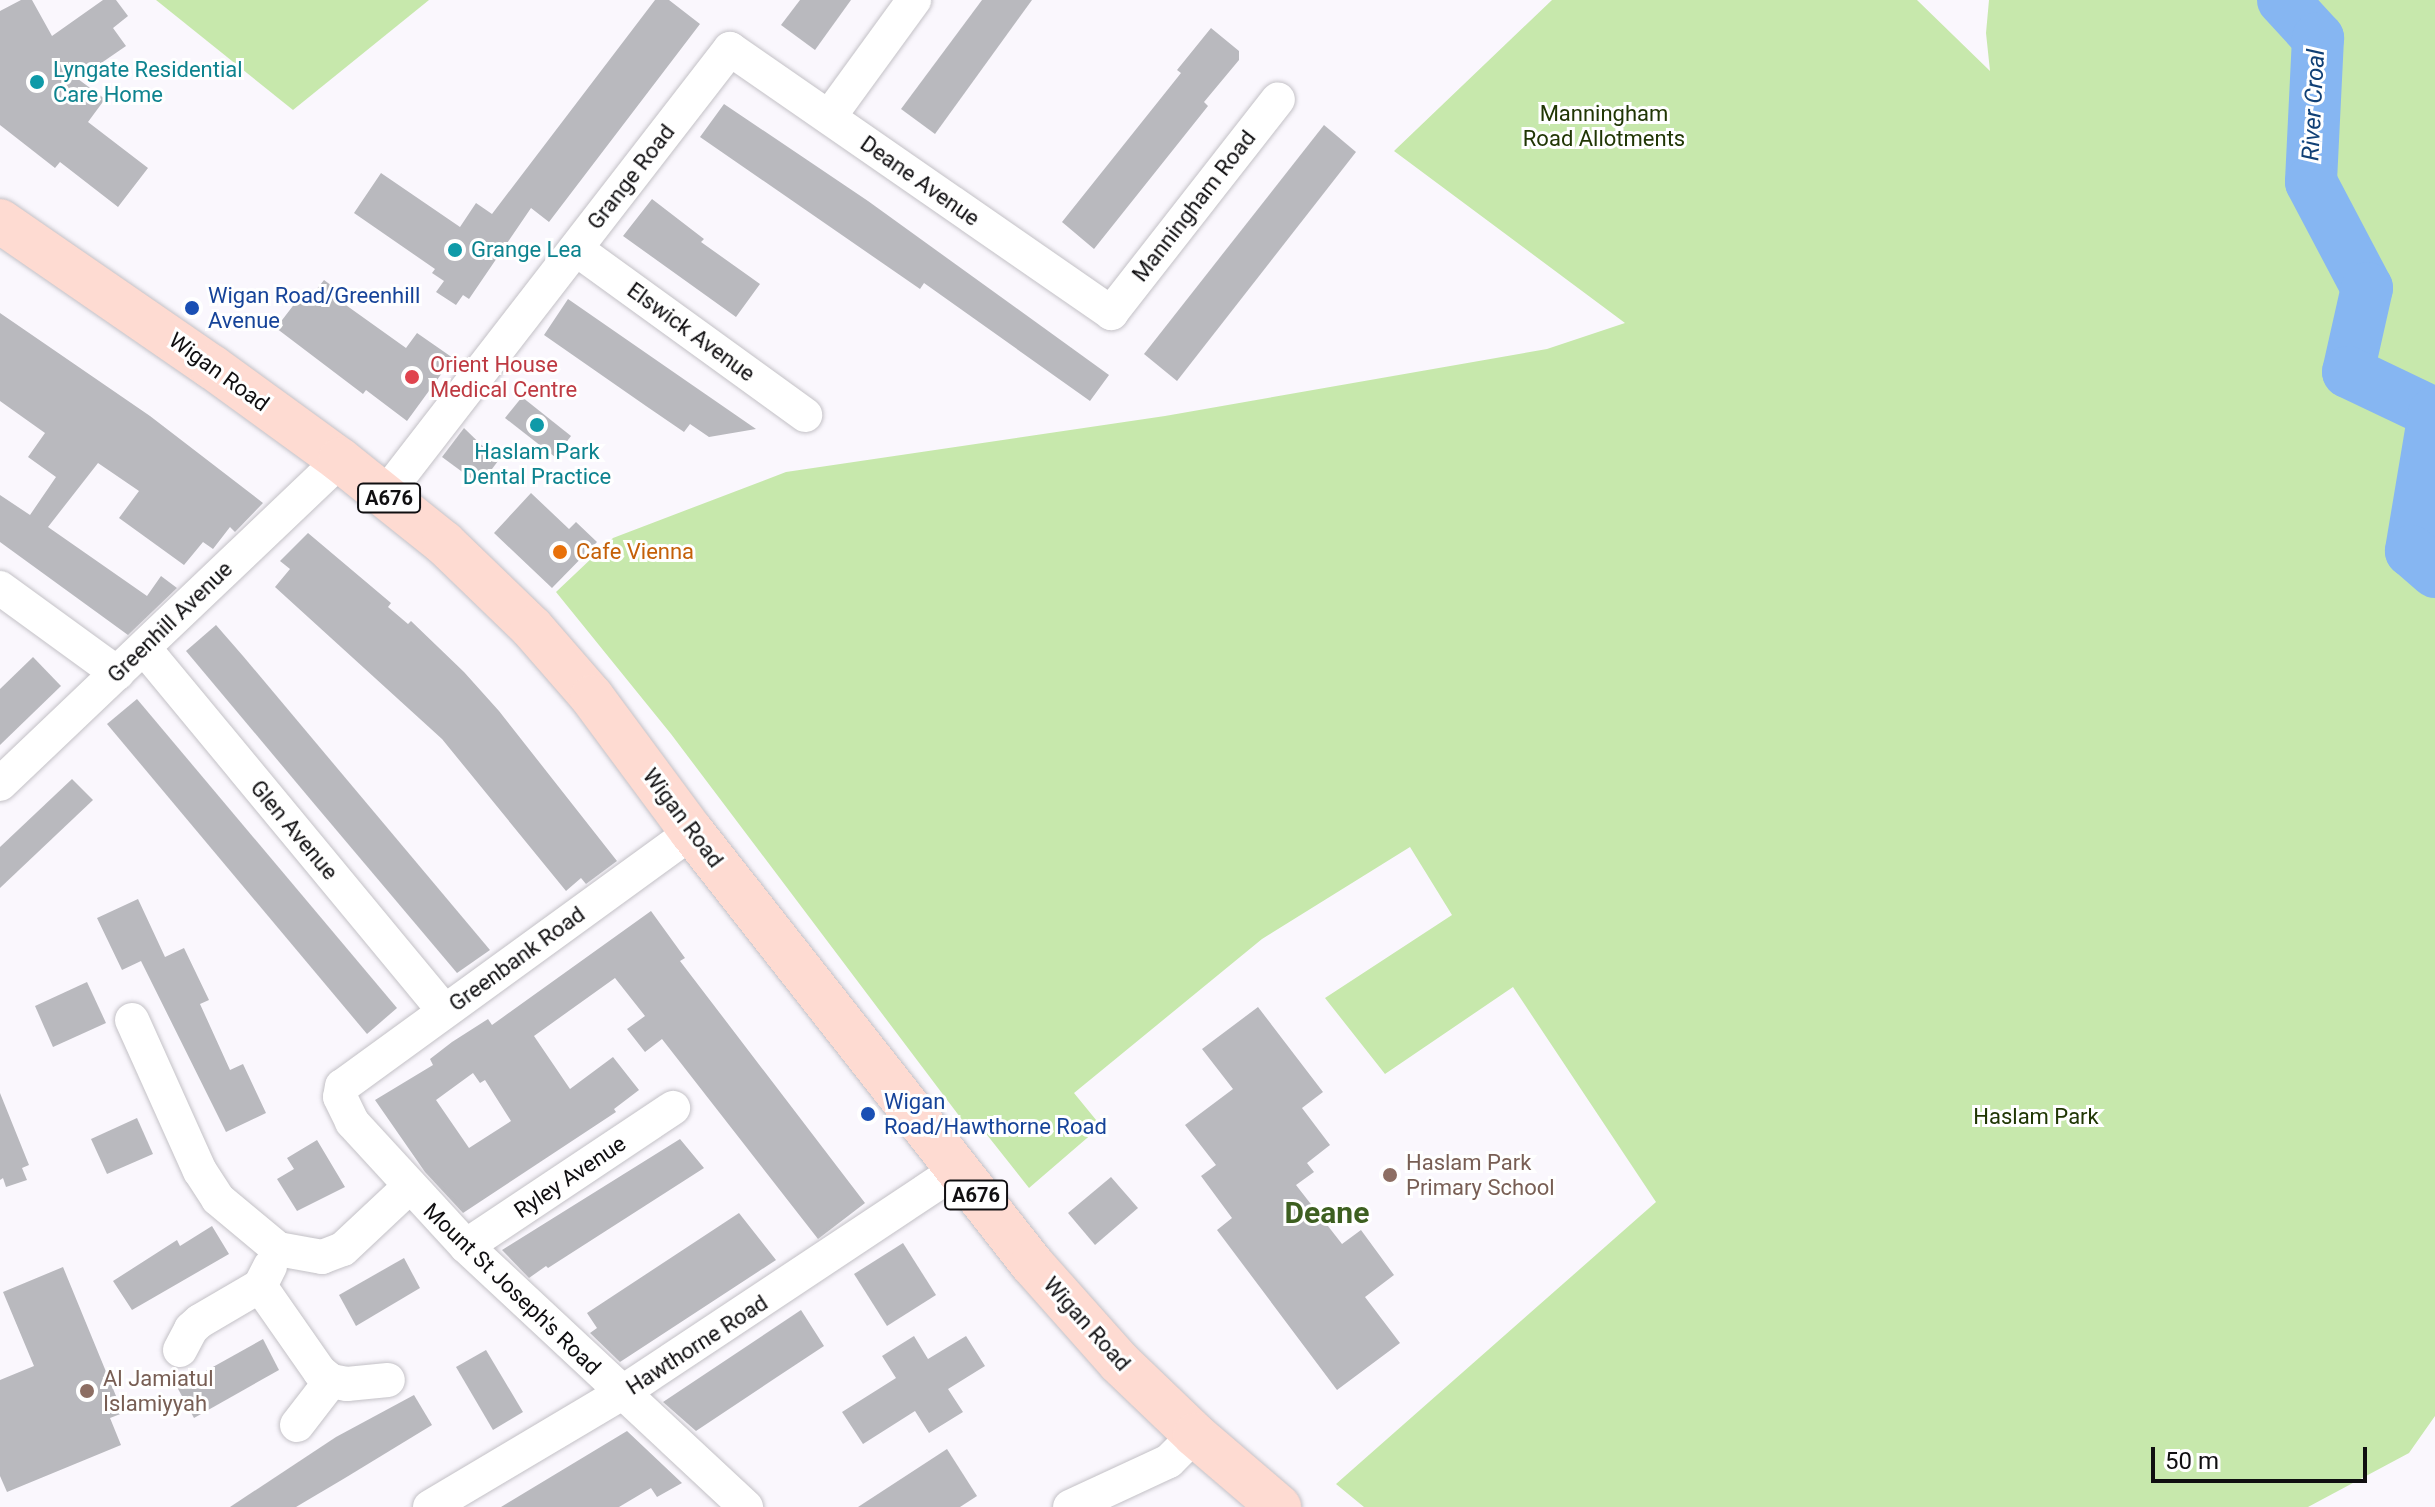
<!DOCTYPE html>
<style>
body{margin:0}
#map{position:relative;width:2435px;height:1507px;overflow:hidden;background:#faf7fd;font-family:Roboto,sans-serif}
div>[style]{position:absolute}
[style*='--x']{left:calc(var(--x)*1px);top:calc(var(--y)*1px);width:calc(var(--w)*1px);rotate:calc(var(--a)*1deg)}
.green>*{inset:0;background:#c7e8ac}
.river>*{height:52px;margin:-26px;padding:0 26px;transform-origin:26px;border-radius:26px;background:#86b6f2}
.building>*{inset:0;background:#b9b9be}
.roads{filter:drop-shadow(0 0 2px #c3c1c6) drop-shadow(0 0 2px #c3c1c6)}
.minor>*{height:34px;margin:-17px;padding:0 17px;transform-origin:17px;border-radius:17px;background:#fff}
.primary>*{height:44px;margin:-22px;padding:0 22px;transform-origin:22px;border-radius:22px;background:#fedbd2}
.dots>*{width:22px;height:22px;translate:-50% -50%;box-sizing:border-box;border:4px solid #fff;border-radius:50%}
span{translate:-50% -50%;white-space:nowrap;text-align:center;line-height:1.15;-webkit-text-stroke:6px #fff;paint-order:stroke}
.shield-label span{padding:2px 6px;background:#fff;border:2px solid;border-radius:6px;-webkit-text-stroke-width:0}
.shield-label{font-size:20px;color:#100f11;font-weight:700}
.culture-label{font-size:22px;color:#0d838f}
.left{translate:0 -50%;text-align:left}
.park-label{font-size:22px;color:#203604}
.street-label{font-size:22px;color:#100f11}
.transit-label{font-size:22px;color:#164399}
.health-label{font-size:22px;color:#be3a42}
.food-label{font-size:22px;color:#c56008}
.education-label{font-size:22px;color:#785e54}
.water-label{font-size:24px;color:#104076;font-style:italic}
.district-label{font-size:30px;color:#3d5f20;font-weight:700}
.scale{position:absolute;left:2151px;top:1447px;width:216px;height:36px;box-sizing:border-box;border:4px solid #100f11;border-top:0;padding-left:10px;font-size:24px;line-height:28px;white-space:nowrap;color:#100f11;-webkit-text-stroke:6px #fff;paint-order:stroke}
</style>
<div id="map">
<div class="green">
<i style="clip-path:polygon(156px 0,429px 0,293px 110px)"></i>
<i style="clip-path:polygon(1552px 0,1917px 0,1990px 71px,1986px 33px,1989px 0,2435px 0,2435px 1416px,2409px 1453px,2308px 1507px,1364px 1507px,1336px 1484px,1656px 1202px,1513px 987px,1385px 1074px,1325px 998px,1452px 915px,1410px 847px,1262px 939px,1074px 1093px,1101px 1126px,1029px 1188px,976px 1121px,963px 1121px,671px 734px,556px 592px,613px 538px,786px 472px,1165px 416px,1547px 349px,1625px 323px,1394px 151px)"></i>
</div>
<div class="river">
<i style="--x:2283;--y:0;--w:52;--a:47.4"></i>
<i style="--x:2318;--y:38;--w:144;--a:92.8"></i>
<i style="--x:2311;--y:182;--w:120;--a:62.2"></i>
<i style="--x:2367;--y:288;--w:86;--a:102.7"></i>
<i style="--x:2348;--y:372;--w:95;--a:25.5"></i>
<i style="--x:2434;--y:413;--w:140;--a:99.5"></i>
<i style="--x:2411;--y:551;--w:32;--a:41"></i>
</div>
<div class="building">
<i style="clip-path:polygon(21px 0,32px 0,52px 36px,103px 0,116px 0,128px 16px,113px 28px,126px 46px,78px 79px,105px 99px,88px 122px,148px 168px,118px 207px,60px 162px,55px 168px,0 125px,0 11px)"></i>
<i style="clip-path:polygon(655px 0,669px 0,700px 24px,549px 222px,531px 208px,469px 299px,463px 295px,456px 305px,436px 292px,444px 281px,432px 273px,435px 269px,354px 213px,381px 173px,460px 227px,476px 203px,492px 214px)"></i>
<i style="clip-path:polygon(800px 0,851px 0,815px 50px,781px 25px)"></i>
<i style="clip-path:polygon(982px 0,1032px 0,935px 134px,901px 109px)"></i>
<i style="clip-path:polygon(1211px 28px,1239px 51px,1239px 60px,1204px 102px,1208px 106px,1094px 249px,1062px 222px,1181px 73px,1177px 70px)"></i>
<i style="clip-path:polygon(724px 104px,868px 201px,1109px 375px,1090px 401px,924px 283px,920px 289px,700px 137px)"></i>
<i style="clip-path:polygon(1324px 125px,1356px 152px,1177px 381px,1144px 354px)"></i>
<i style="clip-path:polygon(652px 199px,704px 239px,701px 242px,760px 284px,736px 317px,623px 236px)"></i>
<i style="clip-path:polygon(324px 280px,347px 297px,343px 303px,406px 348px,417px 333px,453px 358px,407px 421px,366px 390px,363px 394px,276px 328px,302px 294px,308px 300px)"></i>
<i style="clip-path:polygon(568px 299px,685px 380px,756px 429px,709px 437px,690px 424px,684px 432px,646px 406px,544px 335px)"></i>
<i style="clip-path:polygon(0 313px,150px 416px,263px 503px,235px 532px,230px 527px,213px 549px,203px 542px,184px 565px,119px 518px,139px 491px,98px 463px,48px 527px,147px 596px,161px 576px,177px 588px,128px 635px,0 542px,0 495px,30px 515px,56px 477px,28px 457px,45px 433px,0 401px)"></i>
<i style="clip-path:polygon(522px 397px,571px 436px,555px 457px,505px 418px)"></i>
<i style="clip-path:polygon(464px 428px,498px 461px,480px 485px,442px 457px)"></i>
<i style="clip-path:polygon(531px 493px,569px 529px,576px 522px,597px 542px,552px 588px,494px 533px)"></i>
<i style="clip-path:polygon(308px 533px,391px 603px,388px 607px,408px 624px,411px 621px,464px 672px,499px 711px,617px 861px,586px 884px,581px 878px,566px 891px,442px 739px,275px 587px,290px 569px,280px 561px)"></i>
<i style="clip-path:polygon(216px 625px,243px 656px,490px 950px,457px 973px,316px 806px,186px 651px)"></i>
<i style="clip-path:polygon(33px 657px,61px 686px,0 745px,0 689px)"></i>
<i style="clip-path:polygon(137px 699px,397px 1008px,367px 1034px,107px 724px)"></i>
<i style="clip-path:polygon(72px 779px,93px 800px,0 888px,0 847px)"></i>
<i style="clip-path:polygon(138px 899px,165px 957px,184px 948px,209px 1000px,200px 1004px,230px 1070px,243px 1064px,266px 1113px,226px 1132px,141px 961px,122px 970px,97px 918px)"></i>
<i style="clip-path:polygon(evenodd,651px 911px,685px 958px,680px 961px,865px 1203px,818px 1239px,662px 1039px,645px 1052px,627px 1029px,645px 1016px,615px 978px,534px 1036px,570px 1089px,613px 1057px,639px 1090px,614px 1109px,616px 1112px,463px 1213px,425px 1172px,375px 1100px,433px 1065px,430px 1059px,452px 1042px,488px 1019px,492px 1025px,651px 911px,473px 1073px,480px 1083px,485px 1080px,511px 1121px,469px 1148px,436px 1100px,473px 1073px)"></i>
<i style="clip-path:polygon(87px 982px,106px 1023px,53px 1047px,35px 1006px)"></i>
<i style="clip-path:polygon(1258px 1007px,1323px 1092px,1302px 1108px,1330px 1145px,1307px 1163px,1314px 1172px,1296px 1185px,1342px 1244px,1361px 1230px,1394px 1275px,1365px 1297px,1400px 1343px,1337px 1390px,1217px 1230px,1232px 1218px,1201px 1176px,1216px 1165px,1185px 1125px,1233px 1089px,1202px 1049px)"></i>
<i style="clip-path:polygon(0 1093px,29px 1165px,22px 1168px,27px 1180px,6px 1187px,3px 1178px,0 1180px)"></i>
<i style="clip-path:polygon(137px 1118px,153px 1154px,107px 1174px,91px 1139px)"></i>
<i style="clip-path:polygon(680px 1139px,704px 1168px,548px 1268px,546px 1266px,529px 1278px,502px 1250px)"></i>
<i style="clip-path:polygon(317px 1140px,345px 1187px,297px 1211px,277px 1179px,294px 1169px,287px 1158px)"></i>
<i style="clip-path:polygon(1111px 1177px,1138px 1208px,1095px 1245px,1068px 1213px)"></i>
<i style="clip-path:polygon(739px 1213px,776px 1260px,620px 1362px,590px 1333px,597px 1328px,587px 1313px)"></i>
<i style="clip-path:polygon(212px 1226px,229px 1254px,132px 1310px,113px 1281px,177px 1240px,180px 1246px)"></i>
<i style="clip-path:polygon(903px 1243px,936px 1295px,887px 1326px,854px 1274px)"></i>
<i style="clip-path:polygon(404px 1258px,420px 1288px,356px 1326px,339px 1295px)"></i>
<i style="clip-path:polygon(63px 1267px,123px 1413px,110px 1418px,121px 1445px,7px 1492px,0 1476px,0 1380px,34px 1366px,3px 1292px)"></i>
<i style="clip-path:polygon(801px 1310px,824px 1346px,774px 1379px,696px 1431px,663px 1402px)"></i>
<i style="clip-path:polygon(914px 1336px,928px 1359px,966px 1336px,985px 1366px,948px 1389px,963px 1412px,929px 1433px,915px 1411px,863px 1444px,842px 1412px,896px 1378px,882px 1356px)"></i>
<i style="clip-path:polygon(263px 1339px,279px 1370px,194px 1418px,177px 1387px)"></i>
<i style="clip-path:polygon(486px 1350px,523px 1412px,493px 1430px,456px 1367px)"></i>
<i style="clip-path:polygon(414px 1395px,432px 1425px,345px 1478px,296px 1507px,230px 1507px,336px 1437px)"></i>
<i style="clip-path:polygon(627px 1431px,682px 1483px,657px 1497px,651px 1488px,619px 1507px,501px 1507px)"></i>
<i style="clip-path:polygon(947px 1449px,977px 1496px,960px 1507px,858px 1507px)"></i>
</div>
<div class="roads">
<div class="minor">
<i style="--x:829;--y:117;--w:145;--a:-54"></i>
<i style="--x:576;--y:249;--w:283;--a:35.9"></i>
<i style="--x:385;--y:495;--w:564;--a:-52.28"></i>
<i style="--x:730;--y:49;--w:464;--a:34.7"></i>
<i style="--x:1111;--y:313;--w:271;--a:-52"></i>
<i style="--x:0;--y:588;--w:145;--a:36"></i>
<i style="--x:144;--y:648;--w:471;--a:50.4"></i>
<i style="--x:0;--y:784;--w:470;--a:-43.6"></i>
<i style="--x:692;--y:832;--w:432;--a:144"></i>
<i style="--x:342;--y:1086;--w:11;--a:100"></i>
<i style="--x:340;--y:1097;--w:28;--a:64"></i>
<i style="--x:352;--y:1122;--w:168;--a:47.4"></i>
<i style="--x:466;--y:1246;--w:383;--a:43"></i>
<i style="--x:132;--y:1020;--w:166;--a:65.8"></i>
<i style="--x:200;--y:1171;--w:33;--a:57"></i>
<i style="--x:218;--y:1199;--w:78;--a:39.8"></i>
<i style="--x:278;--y:1249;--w:45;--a:10.3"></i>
<i style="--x:322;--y:1257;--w:22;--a:-21"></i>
<i style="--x:343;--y:1249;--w:89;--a:-43.2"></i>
<i style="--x:466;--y:1246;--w:249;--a:-33.7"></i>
<i style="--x:260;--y:1286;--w:105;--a:55.1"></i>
<i style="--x:320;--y:1372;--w:14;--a:39"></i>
<i style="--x:331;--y:1381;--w:16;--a:11"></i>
<i style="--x:347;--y:1384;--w:41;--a:-5.6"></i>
<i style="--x:180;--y:1350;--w:24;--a:-62"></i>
<i style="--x:191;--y:1329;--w:12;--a:-42"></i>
<i style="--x:200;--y:1321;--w:69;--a:-30.3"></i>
<i style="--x:260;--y:1286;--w:22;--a:-63"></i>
<i style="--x:297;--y:1425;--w:56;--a:-52.3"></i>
<i style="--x:430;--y:1507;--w:221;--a:-30.7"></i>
<i style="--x:620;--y:1394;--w:403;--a:-33.6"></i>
<i style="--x:1070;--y:1507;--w:109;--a:-24.9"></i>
<i style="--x:1169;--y:1461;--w:37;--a:-45"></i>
</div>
<div class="primary">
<i style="--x:0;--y:221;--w:257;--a:34.6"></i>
<i style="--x:212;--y:367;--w:158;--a:36"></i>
<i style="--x:340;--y:460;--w:133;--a:38.6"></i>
<i style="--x:444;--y:543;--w:122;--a:44"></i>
<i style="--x:532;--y:628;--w:91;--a:49"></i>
<i style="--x:592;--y:697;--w:168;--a:53.5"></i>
<i style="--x:692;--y:832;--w:550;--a:51.8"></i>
<i style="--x:1032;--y:1264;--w:131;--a:48.4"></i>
<i style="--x:1119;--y:1362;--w:105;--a:43.8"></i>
<i style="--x:1195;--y:1435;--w:111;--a:40.6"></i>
</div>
</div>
<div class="dots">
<i style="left:37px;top:82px;background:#0f9aa8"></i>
<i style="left:455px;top:250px;background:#0f9aa8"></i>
<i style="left:192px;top:308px;background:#1a4fb4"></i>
<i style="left:412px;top:377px;background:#e0444e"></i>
<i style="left:537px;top:425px;background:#0f9aa8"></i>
<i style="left:560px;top:552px;background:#e8710a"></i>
<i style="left:868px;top:1114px;background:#1a4fb4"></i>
<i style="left:1390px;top:1175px;background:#8d6e63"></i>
<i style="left:87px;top:1391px;background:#8d6e63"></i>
</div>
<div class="shield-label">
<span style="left:389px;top:498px">A676</span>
<span style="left:976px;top:1195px">A676</span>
</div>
<div class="culture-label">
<span class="left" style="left:53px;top:82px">Lyngate Residential<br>Care Home</span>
<span class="left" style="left:471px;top:250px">Grange Lea</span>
<span style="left:537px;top:464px">Haslam Park<br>Dental Practice</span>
</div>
<div class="park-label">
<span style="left:1604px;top:126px">Manningham<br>Road Allotments</span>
<span style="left:2036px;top:1117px">Haslam Park</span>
</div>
<div class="street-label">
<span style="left:631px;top:177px;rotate:-52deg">Grange Road</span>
<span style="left:920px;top:181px;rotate:35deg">Deane Avenue</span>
<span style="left:1194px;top:206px;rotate:-52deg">Manningham Road</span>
<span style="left:691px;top:332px;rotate:36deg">Elswick Avenue</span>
<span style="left:219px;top:372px;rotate:36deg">Wigan Road</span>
<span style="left:170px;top:622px;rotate:-44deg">Greenhill Avenue</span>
<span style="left:683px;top:818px;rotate:53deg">Wigan Road</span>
<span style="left:294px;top:830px;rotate:50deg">Glen Avenue</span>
<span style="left:517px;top:959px;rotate:-36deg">Greenbank Road</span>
<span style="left:570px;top:1177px;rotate:-34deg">Ryley Avenue</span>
<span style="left:512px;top:1289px;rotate:44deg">Mount St Joseph's Road</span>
<span style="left:1087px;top:1324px;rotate:48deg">Wigan Road</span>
<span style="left:697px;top:1345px;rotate:-33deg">Hawthorne Road</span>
</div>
<div class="transit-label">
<span class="left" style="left:208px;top:308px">Wigan Road/Greenhill<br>Avenue</span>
<span class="left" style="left:884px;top:1114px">Wigan<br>Road/Hawthorne Road</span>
</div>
<div class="health-label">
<span class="left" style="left:430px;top:377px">Orient House<br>Medical Centre</span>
</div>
<div class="food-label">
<span class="left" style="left:576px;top:552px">Cafe Vienna</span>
</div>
<div class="education-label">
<span class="left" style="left:1406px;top:1175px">Haslam Park<br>Primary School</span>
<span class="left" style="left:103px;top:1391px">Al Jamiatul<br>Islamiyyah</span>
</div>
<div class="water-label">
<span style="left:2314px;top:105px;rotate:-87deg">River Croal</span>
</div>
<div class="district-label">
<span style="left:1327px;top:1213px">Deane</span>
</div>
<div class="scale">50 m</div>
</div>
